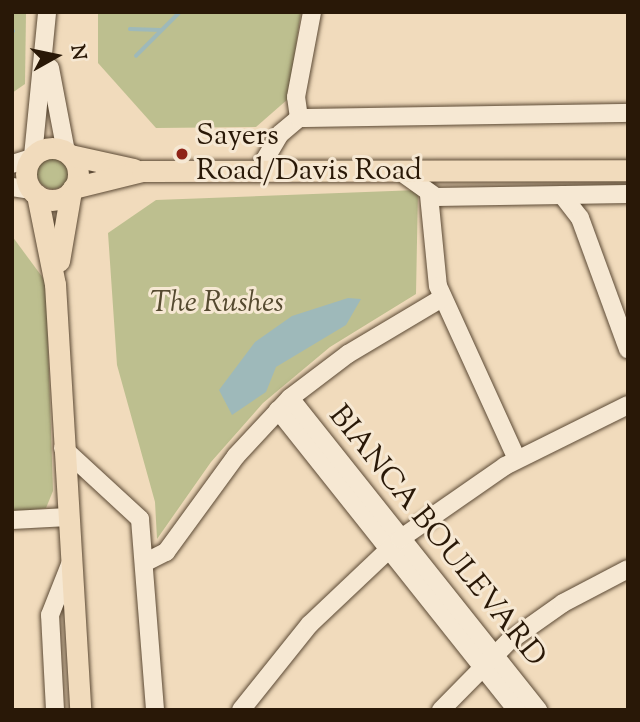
<!DOCTYPE html>
<style>
body{margin:0}
#map{position:relative;width:640px;height:722px;overflow:hidden;background:#f1dbbc;font-family:"Sorts Mill Goudy",serif}
div>[style]{position:absolute}
[style*='--x']{left:calc(var(--x)*1px);top:calc(var(--y)*1px);width:calc(var(--w)*1px);rotate:calc(var(--a)*1deg)}
.green>*{inset:0;background:#bdbf8f}
.round{border-radius:50%}
.water>*{inset:0;background:#9eb9ba}
.stream>*{height:3.5px;margin:-1.75px;padding:0 1.75px;transform-origin:1.75px;border-radius:1.75px;background:#9eb9ba}
.roads{filter:drop-shadow(0 0 2px #5b4934) drop-shadow(0 0 2px #5b4934)}
.minor>*{height:18px;margin:-9px;padding:0 9px;transform-origin:9px;border-radius:9px;background:#f6e8d3}
.major>*{height:21px;margin:-10.5px;padding:0 10.5px;transform-origin:10.5px;border-radius:10.5px;background:#f1dbbc}
.major>.ring{margin:-10.5px;padding:0;box-sizing:content-box;background:none;border:21px solid #f1dbbc;border-radius:50%}
.dots>*{width:19px;height:19px;translate:-50% -50%;box-sizing:border-box;border:4px solid #f6e8d3;border-radius:50%}
span{translate:-50% -50%;white-space:nowrap;text-align:center;line-height:1.15;-webkit-text-stroke:6px #f6e8d3;paint-order:stroke}
.poi-label{font-size:30px;color:#291807}
.left{translate:0 -50%;text-align:left}
.park-label{font-size:30px;color:#554a30;font-style:italic}
.street-label{font-size:30px;color:#291807}
.frame{position:absolute;inset:0;border:14px solid #291807;pointer-events:none}
.north{position:absolute;left:21px;top:21px;width:70px;height:70px;-webkit-text-stroke:5px #f6e8d3;paint-order:stroke;rotate:81deg;font-size:19px;font-weight:700;line-height:28px;text-align:center;color:#291807}
.north::after{content:'';display:block;margin:auto;width:24px;height:32px;background:#291807;clip-path:polygon(50% 0,100% 100%,50% 72%,0 100%)}
</style>
<div id="map">
<div class="green">
<i style="clip-path:polygon(12px 12px,26px 12px,25px 84px,12px 93px)"></i>
<i style="clip-path:polygon(98px 12px,301px 12px,288px 99px,256px 127px,156px 128px,98px 63px)"></i>
<i class="round" style="left:37px;top:157px;width:32px;height:32px"></i>
<i style="clip-path:polygon(418px 190px,416px 294px,330px 347px,263px 403px,211px 462px,157px 539px,155px 502px,117px 365px,108px 233px,156px 200px)"></i>
<i style="clip-path:polygon(12px 236px,46px 282px,53px 491px,46px 508px,12px 513px)"></i>
</div>
<div class="water">
<i style="clip-path:polygon(348px 298px,361px 299px,346px 325px,276px 367px,266px 392px,232px 415px,219px 390px,255px 342px,292px 316px)"></i>
</div>
<div class="stream">
<i style="--x:130;--y:29;--w:30;--a:2"></i>
<i style="--x:12;--y:31;--w:1;--a:0"></i>
<i style="--x:136;--y:56;--w:62;--a:-45"></i>
</div>
<div class="roads">
<div class="minor">
<i style="--x:50;--y:68;--w:86;--a:79.2"></i>
<i style="--x:299;--y:118;--w:21;--a:-98"></i>
<i style="--x:296;--y:97;--w:86;--a:-79.3"></i>
<i style="--x:33;--y:156;--w:145;--a:-84.4"></i>
<i style="--x:12;--y:164;--w:21;--a:-17"></i>
<i style="--x:401;--y:172;--w:43;--a:35.5"></i>
<i style="--x:436;--y:197;--w:192;--a:-0.9"></i>
<i style="--x:257;--y:173;--w:45;--a:-59.5"></i>
<i style="--x:280;--y:134;--w:25;--a:-40"></i>
<i style="--x:299;--y:118;--w:329;--a:-0.9"></i>
<i style="--x:12;--y:187;--w:20;--a:9"></i>
<i style="--x:429;--y:195;--w:91;--a:84.4"></i>
<i style="--x:438;--y:286;--w:190;--a:65.5"></i>
<i style="--x:562;--y:195;--w:29;--a:52"></i>
<i style="--x:580;--y:218;--w:140;--a:69.9"></i>
<i style="--x:290;--y:398;--w:399;--a:51.5"></i>
<i style="--x:278;--y:410;--w:384;--a:51.5"></i>
<i style="--x:63;--y:448;--w:105;--a:42.7"></i>
<i style="--x:140;--y:519;--w:192;--a:85.5"></i>
<i style="--x:12;--y:520;--w:56;--a:-3.1"></i>
<i style="--x:144;--y:563;--w:25;--a:-27"></i>
<i style="--x:166;--y:552;--w:119;--a:-53.9"></i>
<i style="--x:236;--y:456;--w:79;--a:-47"></i>
<i style="--x:290;--y:398;--w:73;--a:-37.2"></i>
<i style="--x:348;--y:354;--w:109;--a:-30.8"></i>
<i style="--x:55;--y:710;--w:95;--a:-93"></i>
<i style="--x:50;--y:615;--w:57;--a:-68.4"></i>
<i style="--x:241;--y:710;--w:110;--a:-51.3"></i>
<i style="--x:310;--y:624;--w:124;--a:-43.4"></i>
<i style="--x:400;--y:539;--w:128;--a:-34.8"></i>
<i style="--x:505;--y:466;--w:137;--a:-26.4"></i>
<i style="--x:441;--y:710;--w:95;--a:-45.4"></i>
<i style="--x:508;--y:642;--w:67;--a:-35.3"></i>
<i style="--x:563;--y:603;--w:73;--a:-27.6"></i>
</div>
<div class="major">
<i class="ring" style="left:26px;top:148px;width:31px;height:31px"></i>
<i style="--x:70;--y:155;--w:65;--a:12.5"></i>
<i style="--x:73;--y:188;--w:71;--a:-13.8"></i>
<i style="--x:142;--y:171;--w:486;--a:-0.1"></i>
<i style="--x:37;--y:195;--w:91;--a:78.6"></i>
<i style="--x:55;--y:284;--w:427;--a:86.6"></i>
<i style="--x:59;--y:261;--w:71;--a:-80.3"></i>
</div>
</div>
<div class="dots">
<i style="left:182px;top:154px;background:#8f2418"></i>
</div>
<div class="poi-label">
<span class="left" style="left:196px;top:154px">Sayers<br>Road/Davis Road</span>
</div>
<div class="park-label">
<span style="left:217px;top:304px">The Rushes</span>
</div>
<div class="street-label">
<span style="left:436px;top:537px;rotate:51deg">BIANCA BOULEVARD</span>
</div>
<div class="frame"></div>
<div class="north">N</div>
</div>
